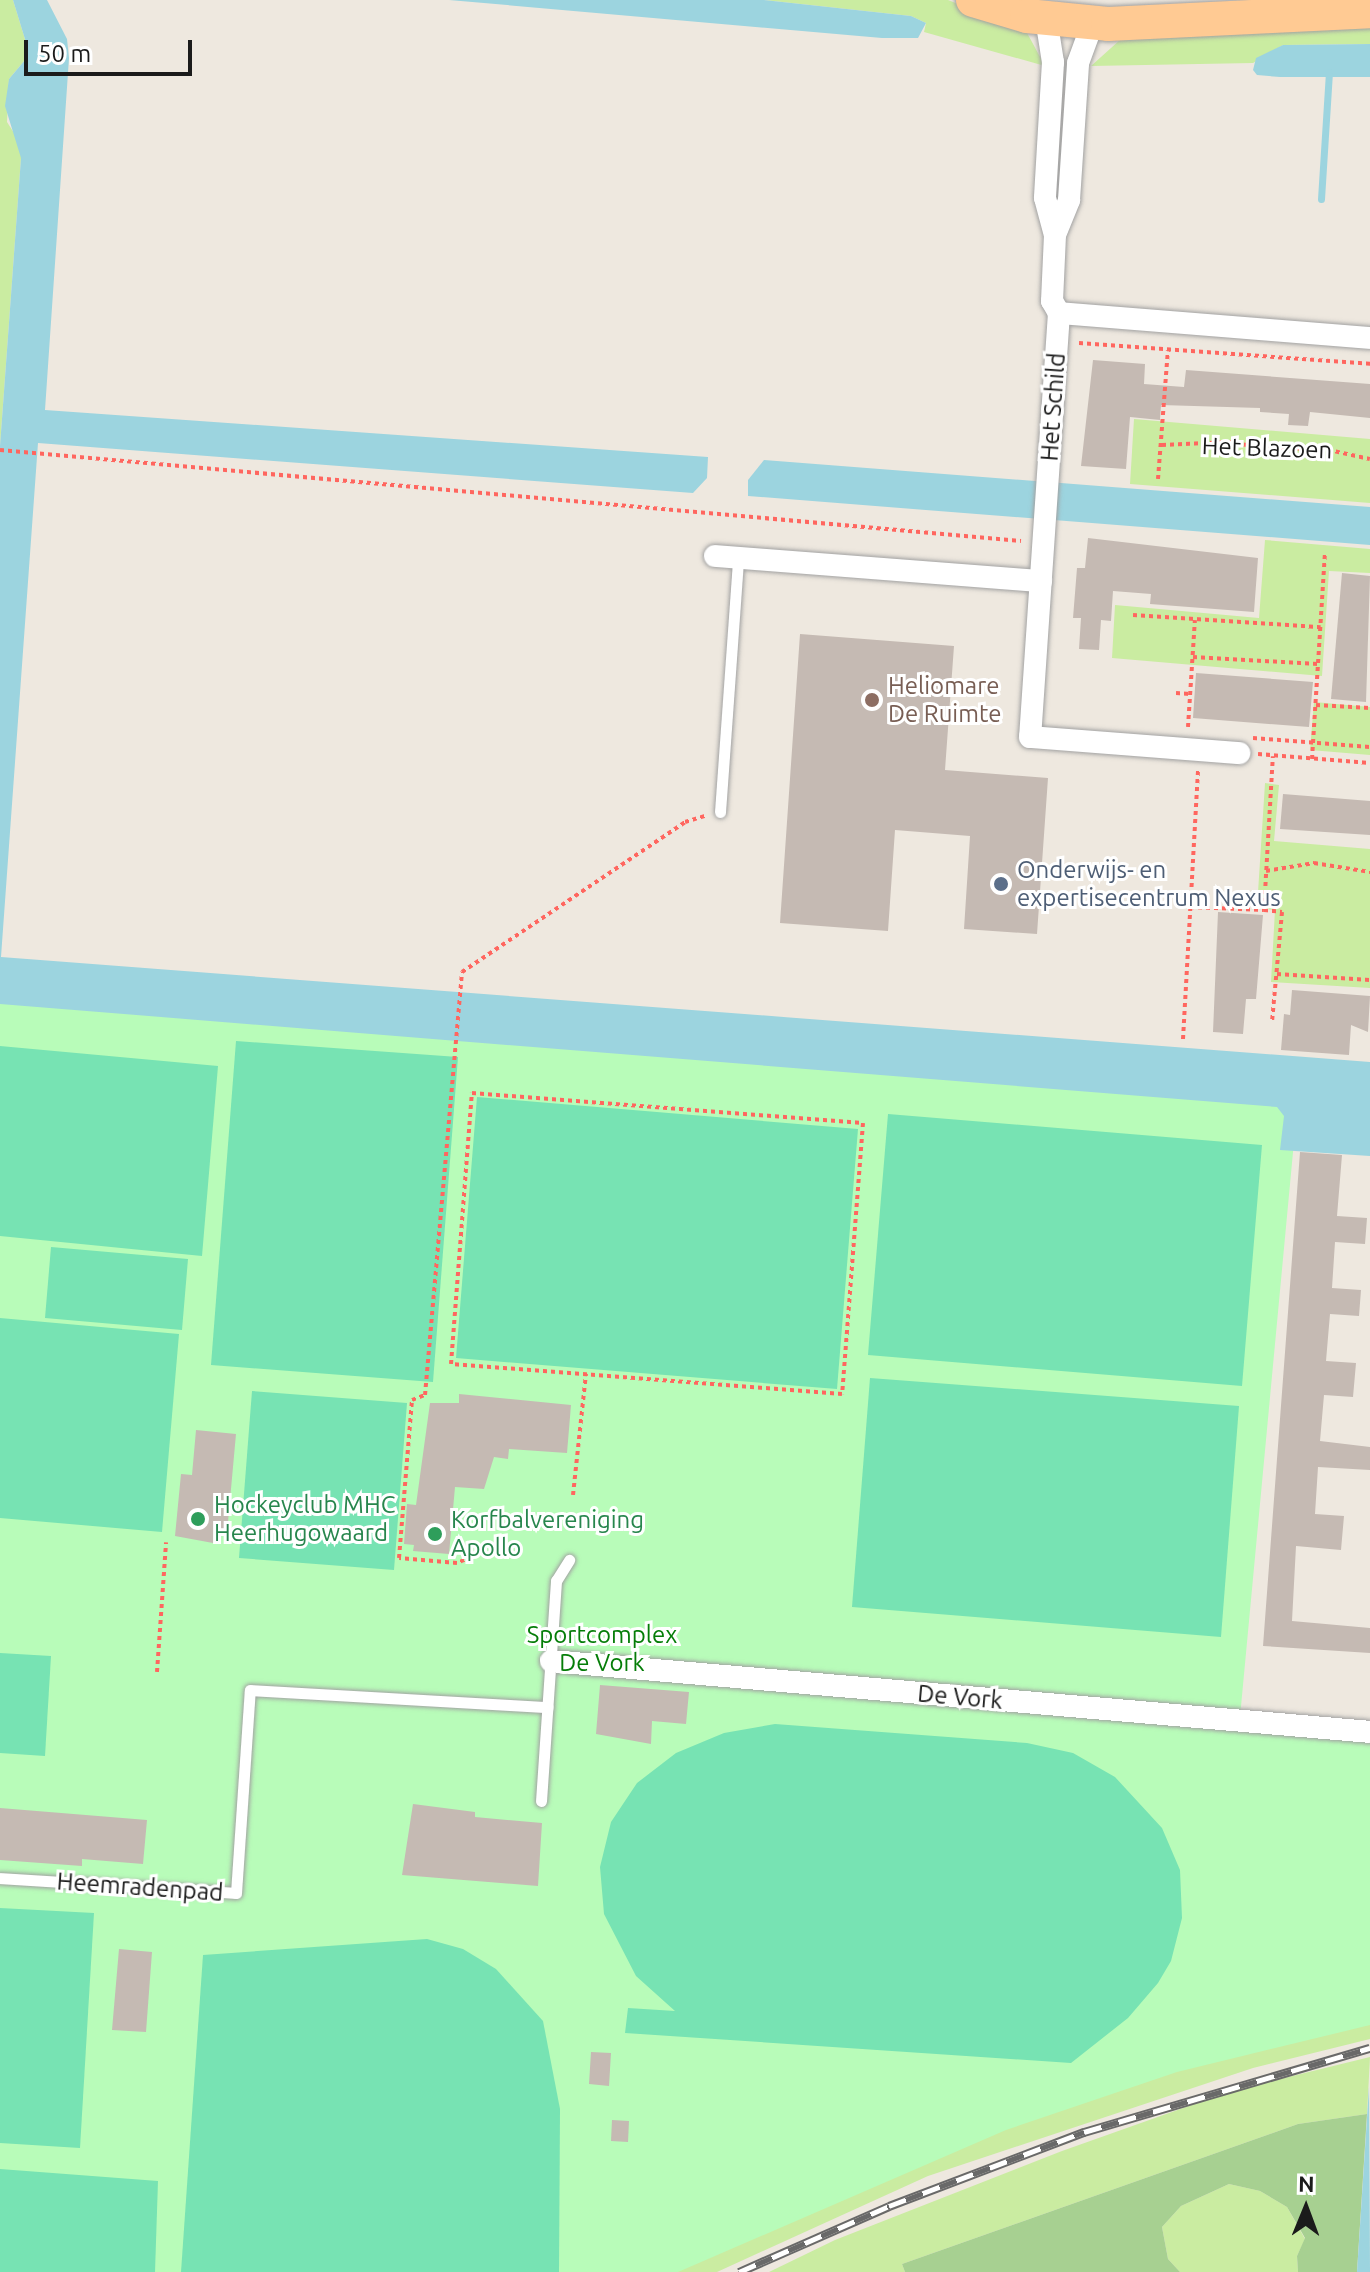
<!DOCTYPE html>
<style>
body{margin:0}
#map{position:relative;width:1370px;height:2272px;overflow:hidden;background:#eee8df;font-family:Ubuntu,sans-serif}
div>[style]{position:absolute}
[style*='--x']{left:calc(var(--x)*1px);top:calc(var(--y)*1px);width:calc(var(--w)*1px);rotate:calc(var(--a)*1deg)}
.grass>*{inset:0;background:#caeca1}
.forest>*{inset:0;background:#a7d091}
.park>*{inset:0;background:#b8fcb9}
.pitch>*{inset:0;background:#77e3b3}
.water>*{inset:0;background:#9cd4df}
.stream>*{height:7px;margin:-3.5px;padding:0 3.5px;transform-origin:3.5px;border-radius:3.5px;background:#9cd4df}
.building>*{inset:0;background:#c5bab3}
.path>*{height:4px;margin-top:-2px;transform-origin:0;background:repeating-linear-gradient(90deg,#ff665f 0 4px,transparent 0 8px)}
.roads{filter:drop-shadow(0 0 2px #a2a2a2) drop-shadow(0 0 2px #a2a2a2)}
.service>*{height:11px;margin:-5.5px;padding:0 5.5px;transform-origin:5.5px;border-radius:5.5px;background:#fff}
.minor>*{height:22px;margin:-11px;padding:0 11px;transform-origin:11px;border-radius:11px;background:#fff}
.primary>*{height:34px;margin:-17px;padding:0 17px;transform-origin:17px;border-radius:17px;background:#ffca93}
.rail>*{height:9px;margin-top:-4.5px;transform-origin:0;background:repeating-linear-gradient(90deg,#fff 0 18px,#696969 0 36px);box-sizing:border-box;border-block:2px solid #696969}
.dots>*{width:22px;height:22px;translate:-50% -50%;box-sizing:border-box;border:4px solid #fff;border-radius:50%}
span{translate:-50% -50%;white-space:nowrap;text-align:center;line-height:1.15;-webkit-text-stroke:6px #fff;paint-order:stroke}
.street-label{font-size:24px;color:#1b1b1b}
.education-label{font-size:24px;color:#785e54}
.left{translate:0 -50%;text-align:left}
.service-label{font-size:24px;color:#4e5e75}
.leisure-label{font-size:24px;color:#27864d}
.park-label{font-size:24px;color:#057d08}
.north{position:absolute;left:1266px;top:2168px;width:80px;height:80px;-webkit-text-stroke:6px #fff;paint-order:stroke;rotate:1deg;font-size:22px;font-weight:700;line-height:32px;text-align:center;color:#1b1b1b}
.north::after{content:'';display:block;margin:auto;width:28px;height:36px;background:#1b1b1b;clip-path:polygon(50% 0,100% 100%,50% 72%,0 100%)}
.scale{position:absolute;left:24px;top:40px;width:168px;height:36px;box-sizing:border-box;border:4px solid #1b1b1b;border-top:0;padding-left:10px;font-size:24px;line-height:28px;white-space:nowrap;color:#1b1b1b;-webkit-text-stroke:6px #fff;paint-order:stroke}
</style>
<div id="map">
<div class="grass">
<i style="clip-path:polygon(0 0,13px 0,28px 49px,25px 60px,9px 79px,7px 122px,21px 144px,21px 158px,0 446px)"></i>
<i style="clip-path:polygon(764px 0,948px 0,1026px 31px,1045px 66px,924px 32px,926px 23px,911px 16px)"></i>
<i style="clip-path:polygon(1370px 22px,1370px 44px,1283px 45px,1253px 63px,1091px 66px,1121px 39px)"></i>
<i style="clip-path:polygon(1134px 419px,1370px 439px,1370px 503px,1130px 484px)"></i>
<i style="clip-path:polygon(1265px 540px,1370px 549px,1370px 573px,1329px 571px,1322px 676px,1112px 658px,1115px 605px,1259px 618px)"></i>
<i style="clip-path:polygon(1314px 702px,1370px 707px,1370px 755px,1310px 750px)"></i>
<i style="clip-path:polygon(1265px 783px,1279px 785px,1274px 841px,1370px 849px,1370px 988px,1271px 982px,1275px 910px,1257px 908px)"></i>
<i style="clip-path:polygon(1370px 2016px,1370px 2039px,1253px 2068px,928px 2176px,717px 2272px,613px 2272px,863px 2158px)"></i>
<i style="clip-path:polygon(1370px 2057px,1367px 2114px,1298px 2124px,902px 2264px,905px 2272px,769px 2272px,835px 2240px,1062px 2151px,1231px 2091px)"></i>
<i style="clip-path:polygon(1229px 2184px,1260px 2191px,1287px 2207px,1305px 2239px,1297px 2256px,1298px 2272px,1180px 2272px,1168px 2259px,1162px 2227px,1181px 2206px)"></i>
</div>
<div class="forest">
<i style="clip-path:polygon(1367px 2114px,1357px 2272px,1298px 2272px,1297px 2256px,1305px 2238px,1287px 2207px,1260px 2191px,1229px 2184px,1181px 2206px,1162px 2227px,1168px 2259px,1180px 2272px,905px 2272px,902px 2264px,1298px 2124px)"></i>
</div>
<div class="park">
<i style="clip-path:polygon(0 999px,1298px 1099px,1240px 1717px,1370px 1728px,1370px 2025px,1177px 2072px,1006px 2130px,678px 2272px,0 2272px)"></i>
</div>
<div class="pitch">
<i style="clip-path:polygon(236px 1041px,458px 1057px,433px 1382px,211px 1365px)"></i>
<i style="clip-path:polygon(0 1046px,218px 1066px,202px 1256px,0 1236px)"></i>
<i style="clip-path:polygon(477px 1097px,858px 1129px,837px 1389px,456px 1358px)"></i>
<i style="clip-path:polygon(888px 1114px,1262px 1145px,1242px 1386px,868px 1355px)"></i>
<i style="clip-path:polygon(51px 1247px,188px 1259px,182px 1330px,45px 1318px)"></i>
<i style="clip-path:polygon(0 1318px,179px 1334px,162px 1532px,0 1518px)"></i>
<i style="clip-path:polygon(870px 1378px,1239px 1406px,1221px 1637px,852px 1607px)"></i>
<i style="clip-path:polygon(252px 1391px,407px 1403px,394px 1570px,239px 1558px)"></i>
<i style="clip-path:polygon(0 1653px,51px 1656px,45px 1756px,0 1753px)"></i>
<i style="clip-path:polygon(775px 1724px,1027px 1743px,1073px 1753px,1115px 1777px,1162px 1828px,1180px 1870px,1182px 1918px,1171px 1961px,1158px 1983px,1128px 2018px,1071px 2063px,625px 2033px,628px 2008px,675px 2011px,636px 1976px,604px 1914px,600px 1867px,611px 1822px,637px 1783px,676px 1753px,724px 1733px)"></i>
<i style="clip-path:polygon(0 1908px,94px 1913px,80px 2148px,0 2143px)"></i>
<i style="clip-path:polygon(427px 1939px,463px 1949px,496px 1969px,543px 2021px,560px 2109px,559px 2272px,181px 2272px,203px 1955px)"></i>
<i style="clip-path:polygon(0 2169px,158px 2181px,155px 2272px,0 2272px)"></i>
</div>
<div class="water">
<i style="clip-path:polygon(13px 0,47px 0,67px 39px,69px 58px,45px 410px,708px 457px,707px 478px,693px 493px,38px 443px,1px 957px,1370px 1062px,1370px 1156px,1280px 1150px,1284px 1116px,1277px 1107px,0 1004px,0 446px,21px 158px,5px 106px,9px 79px,25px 60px,28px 49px)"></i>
<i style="clip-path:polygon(449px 0,764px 0,911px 16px,926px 23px,918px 38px,882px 38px)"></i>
<i style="clip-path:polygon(1370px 44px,1370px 77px,1280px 77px,1257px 75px,1253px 70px,1256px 58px,1283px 45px)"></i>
<i style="clip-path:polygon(764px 460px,1370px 507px,1370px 545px,748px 496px,748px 480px)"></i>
<i style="clip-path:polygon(1369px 2080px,1370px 2272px,1357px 2272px,1369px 2087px)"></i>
</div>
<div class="stream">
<i style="--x:1321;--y:199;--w:127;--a:-86.4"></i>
</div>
<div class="building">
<i style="clip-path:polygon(1093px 360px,1145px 364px,1144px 384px,1184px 387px,1186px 370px,1370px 384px,1370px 418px,1310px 412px,1308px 426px,1288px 425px,1289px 414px,1260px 412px,1260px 408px,1161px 405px,1160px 420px,1130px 417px,1126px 469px,1081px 466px)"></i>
<i style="clip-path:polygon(1088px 538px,1258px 558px,1254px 612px,1150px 604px,1151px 594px,1113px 591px,1111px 621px,1101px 620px,1099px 650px,1079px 649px,1081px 618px,1073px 618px,1077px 568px,1085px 568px)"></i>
<i style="clip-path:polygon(1342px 573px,1370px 576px,1366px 702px,1331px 699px)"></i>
<i style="clip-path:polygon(800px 634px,954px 646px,945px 770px,1048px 778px,1037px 934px,964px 929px,970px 836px,895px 830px,888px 931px,780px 923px)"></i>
<i style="clip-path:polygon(1196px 673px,1313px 682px,1309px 727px,1193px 718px)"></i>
<i style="clip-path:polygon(1283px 794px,1370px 801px,1370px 835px,1280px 829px)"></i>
<i style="clip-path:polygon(1218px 912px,1263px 915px,1256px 999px,1246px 999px,1243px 1034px,1213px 1032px)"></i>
<i style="clip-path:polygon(1292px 990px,1370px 996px,1368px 1032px,1351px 1025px,1349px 1055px,1281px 1050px,1284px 1014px,1290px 1015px)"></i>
<i style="clip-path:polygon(1300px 1152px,1342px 1155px,1337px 1216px,1367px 1218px,1365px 1244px,1335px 1242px,1332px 1288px,1361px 1290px,1359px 1316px,1330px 1314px,1326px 1361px,1356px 1363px,1353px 1397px,1324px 1395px,1320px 1441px,1370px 1447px,1370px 1470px,1318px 1467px,1315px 1514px,1344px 1516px,1341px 1550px,1296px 1546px,1292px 1621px,1370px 1628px,1370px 1653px,1263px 1646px)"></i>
<i style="clip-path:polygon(459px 1394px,571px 1405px,567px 1453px,509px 1449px,508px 1459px,494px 1457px,484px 1489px,455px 1487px,449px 1554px,413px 1551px,414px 1545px,404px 1544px,407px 1504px,416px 1505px,430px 1403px,459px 1403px)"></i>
<i style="clip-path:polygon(196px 1430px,236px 1434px,227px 1533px,214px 1531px,213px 1543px,175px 1536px,181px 1474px,192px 1475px)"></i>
<i style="clip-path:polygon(600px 1685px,689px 1692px,686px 1724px,652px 1721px,651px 1744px,596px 1734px)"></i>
<i style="clip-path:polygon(413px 1804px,475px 1812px,475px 1817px,542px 1823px,538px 1886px,402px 1875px)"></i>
<i style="clip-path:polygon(0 1808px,147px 1820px,143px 1864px,82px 1859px,82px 1866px,0 1860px)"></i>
<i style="clip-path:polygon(119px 1949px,152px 1952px,146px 2032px,112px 2030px)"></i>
<i style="clip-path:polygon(591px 2052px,611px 2053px,609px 2086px,589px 2084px)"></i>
<i style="clip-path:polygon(612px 2120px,629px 2121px,628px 2142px,611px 2141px)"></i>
</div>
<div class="path">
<i style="--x:1079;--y:343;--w:292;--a:4.1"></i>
<i style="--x:1162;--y:445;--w:66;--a:-2.6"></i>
<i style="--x:1228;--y:442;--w:45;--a:9"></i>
<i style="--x:1272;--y:449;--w:48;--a:-1.2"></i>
<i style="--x:1320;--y:448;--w:51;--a:12.4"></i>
<i style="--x:0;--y:450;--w:1025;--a:5.09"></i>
<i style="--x:1158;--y:479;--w:129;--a:-85.6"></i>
<i style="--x:1133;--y:615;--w:188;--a:3.7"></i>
<i style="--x:1193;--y:657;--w:125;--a:3.2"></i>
<i style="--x:1176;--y:693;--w:14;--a:4"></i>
<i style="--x:1316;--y:705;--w:54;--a:3.2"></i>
<i style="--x:1188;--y:727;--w:107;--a:-86.3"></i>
<i style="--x:1253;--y:738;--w:117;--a:4.4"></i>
<i style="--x:1258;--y:754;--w:112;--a:4.6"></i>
<i style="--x:1312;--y:759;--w:205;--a:-86.4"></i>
<i style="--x:1266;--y:871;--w:49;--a:-9.5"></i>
<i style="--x:1314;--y:863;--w:57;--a:9.1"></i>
<i style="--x:1190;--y:907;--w:74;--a:2.3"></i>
<i style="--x:1264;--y:910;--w:154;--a:-86.7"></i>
<i style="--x:1230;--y:909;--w:15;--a:-90"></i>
<i style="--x:1264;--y:910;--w:18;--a:6"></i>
<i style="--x:1282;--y:912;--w:109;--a:95.2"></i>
<i style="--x:1277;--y:974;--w:93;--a:3.7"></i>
<i style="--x:1183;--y:1039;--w:270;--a:-86.8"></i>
<i style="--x:472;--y:1093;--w:392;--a:4.4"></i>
<i style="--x:863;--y:1123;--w:272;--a:94.4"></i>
<i style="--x:842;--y:1394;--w:392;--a:-175.6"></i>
<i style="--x:451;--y:1364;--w:272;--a:-85.6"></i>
<i style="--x:573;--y:1495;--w:122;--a:-83.9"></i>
<i style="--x:479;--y:1554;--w:24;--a:158"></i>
<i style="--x:457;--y:1563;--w:58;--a:-175.1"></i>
<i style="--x:399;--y:1558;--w:159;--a:-85.3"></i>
<i style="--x:412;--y:1400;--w:14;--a:-21"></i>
<i style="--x:425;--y:1395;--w:425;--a:-85"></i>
<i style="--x:462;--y:972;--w:269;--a:-33.9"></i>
<i style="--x:685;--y:822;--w:21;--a:-17"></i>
<i style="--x:157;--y:1672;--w:130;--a:-86"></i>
</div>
<div class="roads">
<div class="service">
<i style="--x:720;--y:812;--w:255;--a:-85.9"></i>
<i style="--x:541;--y:1801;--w:221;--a:-86.1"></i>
<i style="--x:556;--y:1581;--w:25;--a:-58"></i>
<i style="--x:0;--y:1878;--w:236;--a:3.6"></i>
<i style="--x:236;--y:1893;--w:203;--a:-86.1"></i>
<i style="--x:250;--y:1690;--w:298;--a:3.3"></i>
</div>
<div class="minor">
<i style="--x:1046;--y:18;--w:45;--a:81"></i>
<i style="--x:1053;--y:62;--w:136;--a:93.4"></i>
<i style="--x:1045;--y:198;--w:38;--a:75"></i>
<i style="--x:1055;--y:235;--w:66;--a:92.6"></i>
<i style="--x:1052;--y:301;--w:14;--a:60"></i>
<i style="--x:1059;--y:313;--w:425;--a:93.9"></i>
<i style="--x:1030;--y:737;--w:210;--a:4.4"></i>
<i style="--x:1055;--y:235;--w:38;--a:-68"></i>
<i style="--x:1069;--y:200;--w:137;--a:-86.2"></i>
<i style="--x:1078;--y:63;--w:44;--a:-69.9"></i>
<i style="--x:1059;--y:313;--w:312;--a:4.6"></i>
<i style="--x:715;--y:556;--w:327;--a:4.4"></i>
<i style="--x:551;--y:1661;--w:822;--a:4.95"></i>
</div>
<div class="primary">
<i style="--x:973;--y:0;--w:56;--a:16.5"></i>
<i style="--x:1027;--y:16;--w:81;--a:5.6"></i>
<i style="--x:1108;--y:24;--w:262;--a:-2.8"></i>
</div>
</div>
<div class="rail">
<i style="--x:739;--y:2272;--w:164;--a:-23.7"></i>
<i style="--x:889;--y:2206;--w:209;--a:-20.8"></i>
<i style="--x:1084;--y:2132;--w:298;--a:-16.4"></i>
</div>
<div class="dots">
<i style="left:872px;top:700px;background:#8d6e63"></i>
<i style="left:1001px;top:884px;background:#5c6f8a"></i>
<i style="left:198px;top:1519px;background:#2e9e5b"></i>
<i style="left:435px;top:1534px;background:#2e9e5b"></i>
</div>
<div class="street-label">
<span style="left:1053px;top:407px;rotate:-86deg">Het Schild</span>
<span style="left:1267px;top:448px;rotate:2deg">Het Blazoen</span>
<span style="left:960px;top:1697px;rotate:5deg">De Vork</span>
<span style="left:140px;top:1887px;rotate:4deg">Heemradenpad</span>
</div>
<div class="education-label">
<span class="left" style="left:888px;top:700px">Heliomare<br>De Ruimte</span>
</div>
<div class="service-label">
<span class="left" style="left:1017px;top:884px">Onderwijs- en<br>expertisecentrum Nexus</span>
</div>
<div class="leisure-label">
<span class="left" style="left:214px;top:1519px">Hockeyclub MHC<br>Heerhugowaard</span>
<span class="left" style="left:451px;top:1534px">Korfbalvereniging<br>Apollo</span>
</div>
<div class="park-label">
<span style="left:602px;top:1649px">Sportcomplex<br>De Vork</span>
</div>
<div class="north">N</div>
<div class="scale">50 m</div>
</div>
